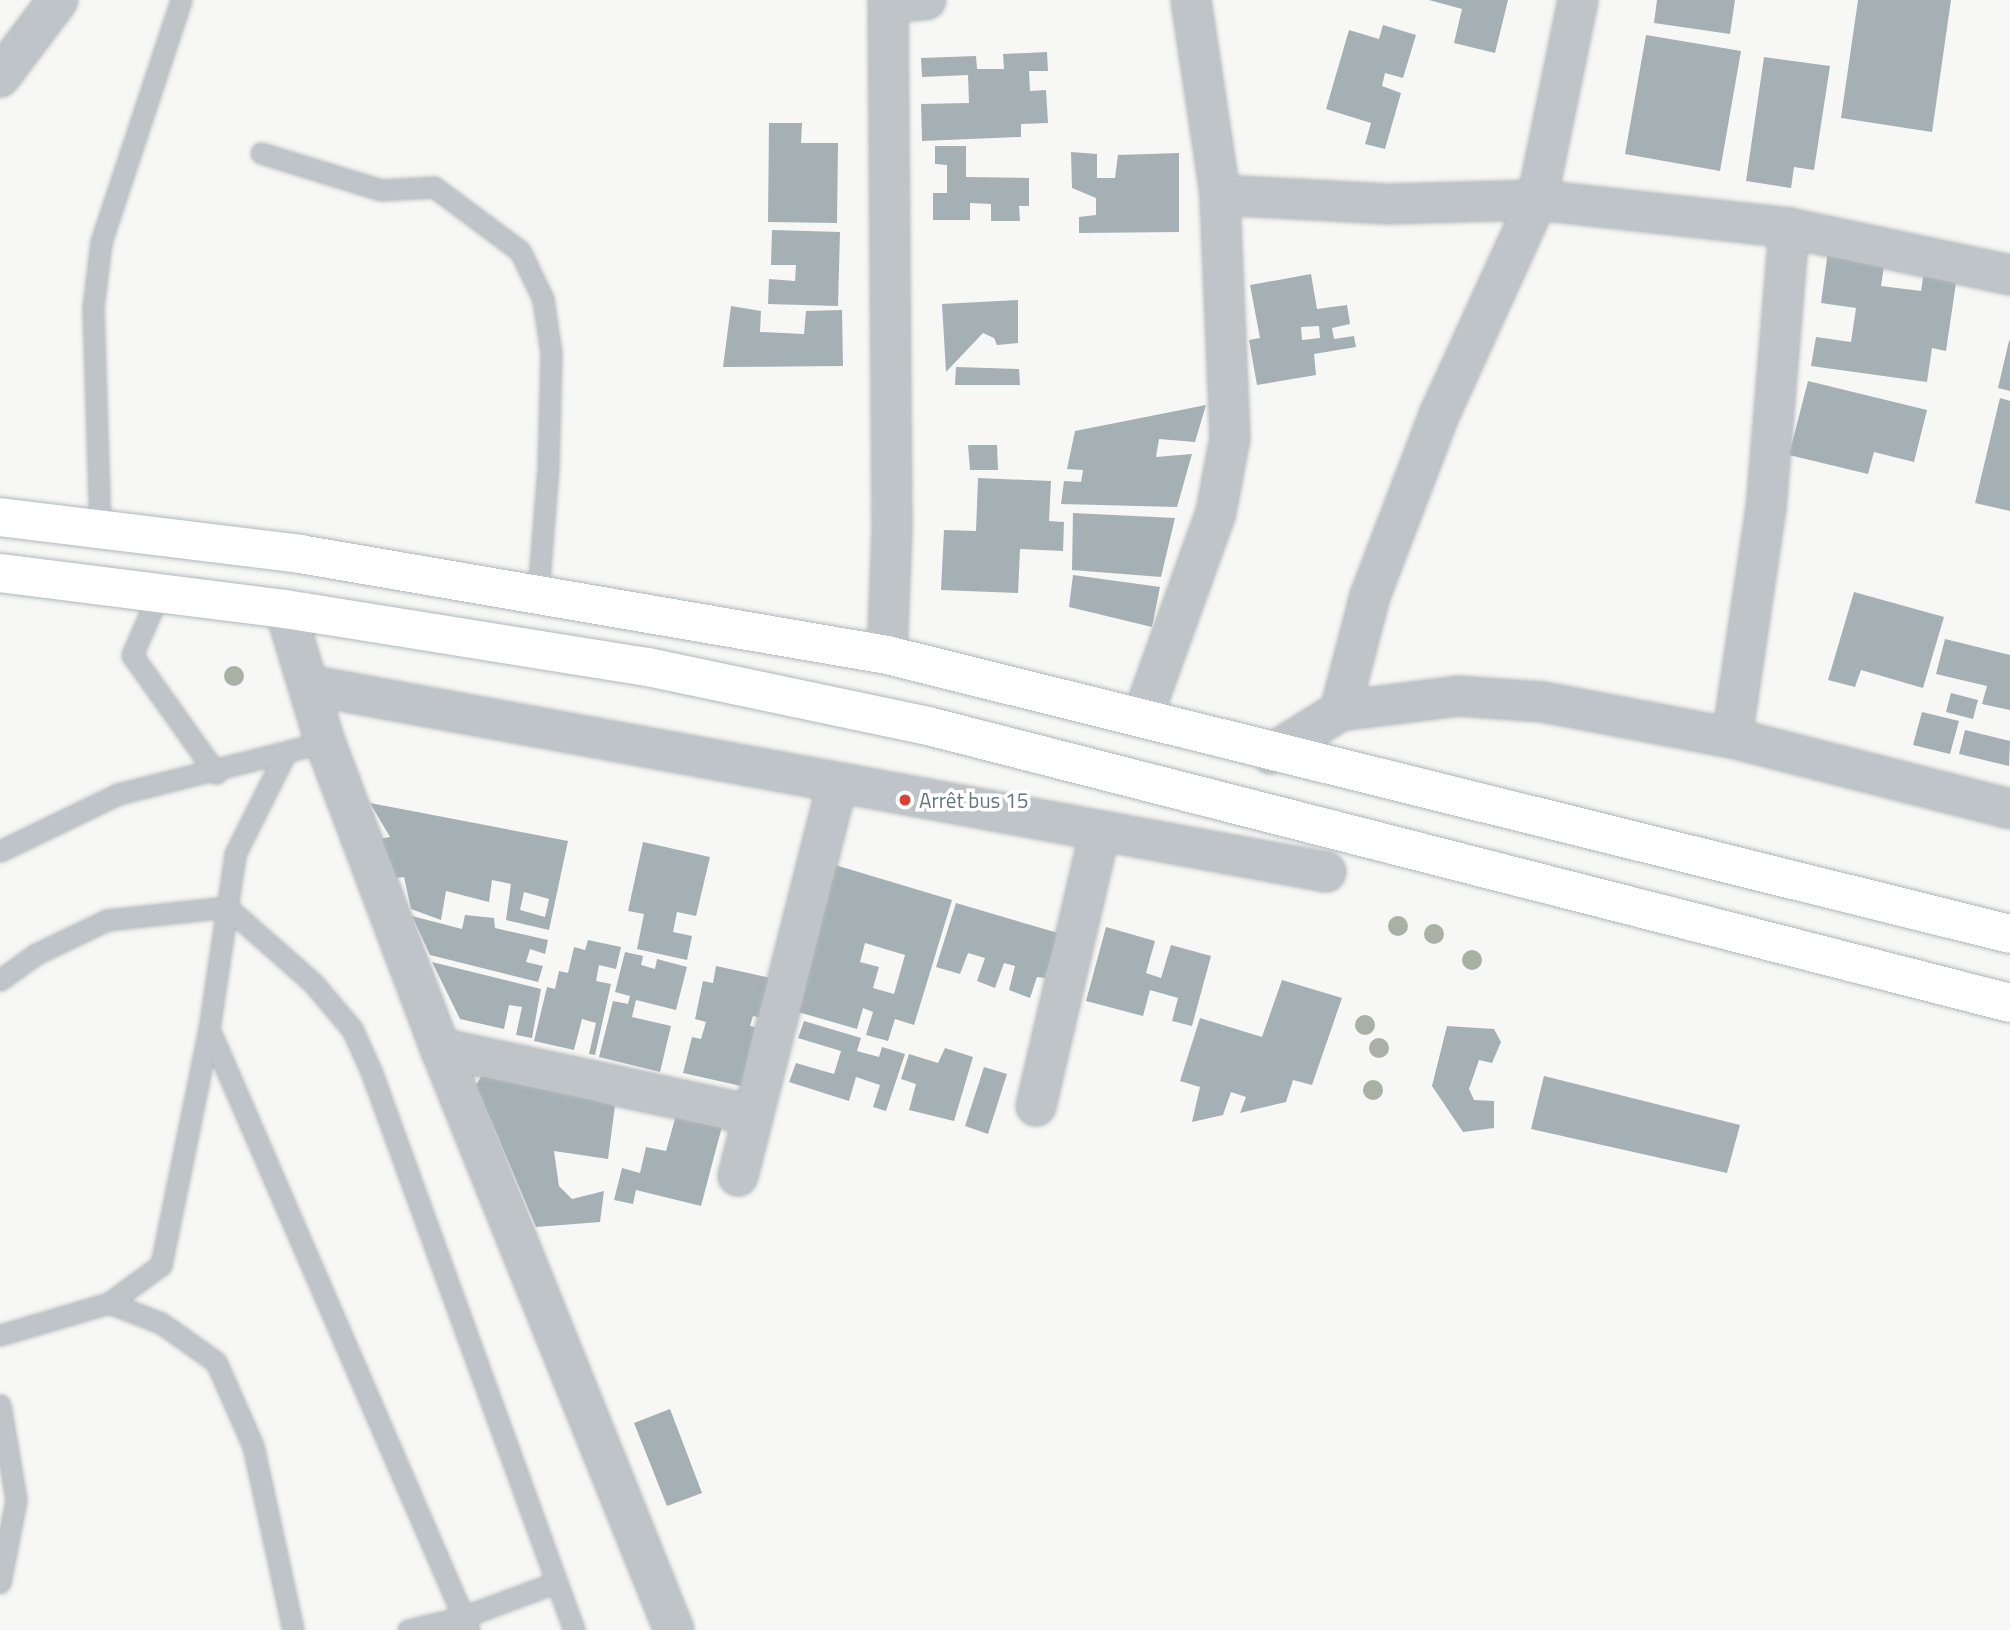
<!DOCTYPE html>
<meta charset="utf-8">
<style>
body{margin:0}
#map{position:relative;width:2010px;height:1630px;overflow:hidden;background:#f7f7f5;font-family:"Titillium Web",sans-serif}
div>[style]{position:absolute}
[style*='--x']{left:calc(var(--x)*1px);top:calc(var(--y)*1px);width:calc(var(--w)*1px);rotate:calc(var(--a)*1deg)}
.building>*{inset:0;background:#a5b0b4}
.roads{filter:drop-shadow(0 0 2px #b2b7ba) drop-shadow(0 0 2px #b2b7ba)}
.service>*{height:19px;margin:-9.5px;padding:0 9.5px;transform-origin:9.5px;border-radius:9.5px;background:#bec4c7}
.minor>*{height:38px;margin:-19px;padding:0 19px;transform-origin:19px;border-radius:19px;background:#bec4c7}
.trunk>*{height:38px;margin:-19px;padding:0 19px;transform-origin:19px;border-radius:19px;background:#fff}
.trees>*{width:20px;height:20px;margin:-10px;border-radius:50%;background:#a8b1a4}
.dots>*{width:19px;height:19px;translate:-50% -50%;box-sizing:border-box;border:4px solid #fff;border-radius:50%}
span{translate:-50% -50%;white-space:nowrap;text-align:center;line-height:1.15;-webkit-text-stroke:7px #fff;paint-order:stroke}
.poi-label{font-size:21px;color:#63777f}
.left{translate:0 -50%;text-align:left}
</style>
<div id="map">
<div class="building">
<i style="clip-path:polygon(1429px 0,1508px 0,1495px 53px,1454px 43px,1462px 9px)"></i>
<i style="clip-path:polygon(1657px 0,1735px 0,1730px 34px,1654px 23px)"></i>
<i style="clip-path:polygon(1858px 0,1951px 0,1932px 132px,1841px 118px)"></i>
<i style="clip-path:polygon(1383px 25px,1416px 35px,1403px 78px,1385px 73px,1382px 86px,1401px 93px,1385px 149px,1365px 144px,1371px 123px,1326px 109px,1349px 30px,1379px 39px)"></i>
<i style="clip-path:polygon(1646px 35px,1741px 51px,1720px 171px,1625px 154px)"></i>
<i style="clip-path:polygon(1047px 52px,1048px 71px,1029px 71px,1030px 91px,1046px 90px,1048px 123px,1021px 124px,1021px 137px,922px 141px,921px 104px,969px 103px,968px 75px,922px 77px,921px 58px,976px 56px,977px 69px,1004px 69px,1003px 54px)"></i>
<i style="clip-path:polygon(1764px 57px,1830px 66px,1814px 170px,1794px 167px,1791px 188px,1746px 181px)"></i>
<i style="clip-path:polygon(769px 123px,802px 123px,801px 143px,838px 143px,837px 223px,768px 222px)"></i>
<i style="clip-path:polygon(935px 146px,966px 146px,966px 177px,1029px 178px,1029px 206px,1019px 206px,1020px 221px,991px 221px,991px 204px,970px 203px,970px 220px,933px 220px,933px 193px,947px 193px,947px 165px,935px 164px)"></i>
<i style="clip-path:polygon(1071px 152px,1097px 154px,1097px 178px,1115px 178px,1118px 155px,1179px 153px,1179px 232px,1079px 233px,1079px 217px,1096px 215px,1096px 198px,1072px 188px)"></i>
<i style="clip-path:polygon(772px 230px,840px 232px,838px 306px,768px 304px,769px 279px,795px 281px,796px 265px,771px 265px)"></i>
<i style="clip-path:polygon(1828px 251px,1885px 259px,1881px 286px,1921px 291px,1925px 265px,1958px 269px,1946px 351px,1932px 348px,1927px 382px,1811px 366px,1816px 337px,1851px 342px,1856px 308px,1821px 303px)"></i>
<i style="clip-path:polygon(evenodd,1311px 274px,1317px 309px,1347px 305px,1350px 324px,1332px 328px,1334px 339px,1354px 336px,1356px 347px,1314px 354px,1316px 375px,1257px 385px,1249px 340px,1260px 338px,1250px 285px,1311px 274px,1319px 326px,1320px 338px,1302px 340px,1301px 327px,1319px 326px)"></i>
<i style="clip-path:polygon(1018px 300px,1018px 343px,997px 345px,994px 338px,983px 333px,946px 372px,942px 304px)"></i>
<i style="clip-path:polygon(731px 306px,761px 311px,760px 332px,804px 334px,806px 311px,842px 310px,843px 366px,723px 367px)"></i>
<i style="clip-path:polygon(2009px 341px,2010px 341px,2010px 391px,1998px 388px)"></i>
<i style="clip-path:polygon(956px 367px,1019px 369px,1020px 385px,955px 385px)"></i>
<i style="clip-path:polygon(1808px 381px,1927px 410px,1914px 462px,1874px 452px,1868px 474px,1789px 455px)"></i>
<i style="clip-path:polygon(2000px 398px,2010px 401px,2010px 511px,1975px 503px)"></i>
<i style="clip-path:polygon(1206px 405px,1195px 442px,1159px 439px,1156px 457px,1192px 454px,1177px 507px,1061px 504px,1064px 481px,1081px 482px,1083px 470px,1067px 469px,1075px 431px)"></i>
<i style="clip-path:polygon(968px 445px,997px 445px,998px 470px,970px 470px)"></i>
<i style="clip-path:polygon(978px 478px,1051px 481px,1049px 521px,1064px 522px,1063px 551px,1020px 549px,1018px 593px,941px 590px,944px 530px,976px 531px)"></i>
<i style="clip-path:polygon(1073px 513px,1175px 518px,1161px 577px,1072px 570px)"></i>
<i style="clip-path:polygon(1073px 575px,1160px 587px,1152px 627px,1069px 607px)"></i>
<i style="clip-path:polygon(1854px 592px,1944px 617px,1923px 688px,1861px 670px,1855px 687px,1828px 680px)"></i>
<i style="clip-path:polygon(1945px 639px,2010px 655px,2010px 710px,1982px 704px,1987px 686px,1936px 674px)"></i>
<i style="clip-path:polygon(1951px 693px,1978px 700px,1973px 719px,1946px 712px)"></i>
<i style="clip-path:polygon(1922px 712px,1959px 721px,1950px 754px,1913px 745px)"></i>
<i style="clip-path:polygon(1965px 730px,2010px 741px,2009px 766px,1959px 754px)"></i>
<i style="clip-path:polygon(evenodd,370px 803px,568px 841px,549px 930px,506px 920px,511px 884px,492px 880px,489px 902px,446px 891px,441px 920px,411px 909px,404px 877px,395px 878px,379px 839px,390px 837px,370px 803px,524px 892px,549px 899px,545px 917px,520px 910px,524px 892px)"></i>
<i style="clip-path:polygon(643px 842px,710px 857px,696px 916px,677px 912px,673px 932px,692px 936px,687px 960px,637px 949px,644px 914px,628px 911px)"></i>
<i style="clip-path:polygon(evenodd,825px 862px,952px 900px,914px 1025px,895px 1019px,888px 1041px,866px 1035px,873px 1012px,863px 1008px,857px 1029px,798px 1012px,806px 987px,789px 982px,825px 862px,865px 943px,905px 955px,894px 994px,873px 988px,879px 967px,860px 962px,865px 943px)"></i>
<i style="clip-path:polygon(956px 903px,1058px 933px,1045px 978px,1037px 977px,1030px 998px,1009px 990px,1015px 966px,1004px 963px,995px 988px,977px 981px,985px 958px,968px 953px,960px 974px,936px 967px)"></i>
<i style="clip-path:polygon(465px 915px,494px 918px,495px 928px,548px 940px,545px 954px,530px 949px,526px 962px,543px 966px,538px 982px,430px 955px,412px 916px,462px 929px)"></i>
<i style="clip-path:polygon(1106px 927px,1155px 941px,1146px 973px,1161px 978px,1171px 945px,1211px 956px,1192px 1026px,1172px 1021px,1178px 998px,1150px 990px,1143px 1016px,1086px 1001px)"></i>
<i style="clip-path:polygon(588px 940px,621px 947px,616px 969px,599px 965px,596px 981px,611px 984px,595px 1055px,589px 1054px,596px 1023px,582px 1019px,574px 1050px,534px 1041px,547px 987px,555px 989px,559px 971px,568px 973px,574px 947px,585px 950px)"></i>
<i style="clip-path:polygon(625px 952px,643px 956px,641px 965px,655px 969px,657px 959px,687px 967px,676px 1010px,636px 1000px,632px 1017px,671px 1026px,660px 1072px,599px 1057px,613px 1001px,628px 1004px,630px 996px,615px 992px)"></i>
<i style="clip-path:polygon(432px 962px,541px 989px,532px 1038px,516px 1035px,522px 1007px,509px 1005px,504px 1029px,460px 1019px)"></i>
<i style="clip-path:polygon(716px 966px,771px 978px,761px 1018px,753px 1016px,750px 1026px,755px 1027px,741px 1086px,683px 1073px,692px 1037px,701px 1039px,706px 1022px,695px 1019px,703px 981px,713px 983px)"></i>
<i style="clip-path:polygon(1282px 980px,1342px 998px,1312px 1085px,1293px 1080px,1286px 1102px,1240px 1113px,1246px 1097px,1231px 1092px,1223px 1115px,1192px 1122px,1200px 1087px,1180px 1081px,1200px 1018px,1262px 1037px)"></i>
<i style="clip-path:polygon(804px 1021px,861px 1038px,857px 1051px,879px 1057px,882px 1047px,905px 1054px,886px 1111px,873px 1107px,880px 1085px,856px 1077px,849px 1101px,789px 1082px,796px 1063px,834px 1074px,841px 1051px,798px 1038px)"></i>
<i style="clip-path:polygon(1447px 1026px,1494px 1029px,1501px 1042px,1492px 1063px,1479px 1060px,1469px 1089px,1474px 1100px,1494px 1101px,1494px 1128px,1463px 1132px,1432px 1086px)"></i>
<i style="clip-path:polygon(945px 1048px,973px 1057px,954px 1121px,909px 1110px,916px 1084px,901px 1079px,909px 1054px,938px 1063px)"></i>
<i style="clip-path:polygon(984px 1067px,1007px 1074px,988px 1134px,965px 1126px)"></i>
<i style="clip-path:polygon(485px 1070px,615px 1106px,608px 1159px,554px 1151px,559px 1186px,572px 1199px,604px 1191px,600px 1222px,536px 1227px,476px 1085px)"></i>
<i style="clip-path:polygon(1544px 1076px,1740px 1125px,1727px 1173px,1531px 1129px)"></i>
<i style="clip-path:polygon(678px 1108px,724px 1119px,701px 1206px,636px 1190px,633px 1204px,614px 1200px,622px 1168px,640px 1173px,646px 1147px,666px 1151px)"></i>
<i style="clip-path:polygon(670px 1409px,702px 1493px,667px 1506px,634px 1423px)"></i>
</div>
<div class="roads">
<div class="service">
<i style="--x:261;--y:153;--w:126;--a:17.1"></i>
<i style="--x:381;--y:190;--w:53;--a:-3.2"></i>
<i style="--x:434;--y:187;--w:107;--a:36.7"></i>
<i style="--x:520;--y:251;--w:53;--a:64.4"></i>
<i style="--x:543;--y:299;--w:55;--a:81.6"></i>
<i style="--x:551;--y:353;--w:115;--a:91.5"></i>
<i style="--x:548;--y:468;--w:125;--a:94.6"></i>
<i style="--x:100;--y:531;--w:223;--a:-91.8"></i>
<i style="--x:93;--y:308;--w:66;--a:-83.1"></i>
<i style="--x:101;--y:242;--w:255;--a:-71.7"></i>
<i style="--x:160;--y:591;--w:70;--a:113.6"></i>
<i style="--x:132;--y:655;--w:145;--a:54.6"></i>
<i style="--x:0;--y:851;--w:131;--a:-25.8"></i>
<i style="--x:118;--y:794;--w:213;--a:-14.1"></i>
<i style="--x:0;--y:980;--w:44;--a:-35.8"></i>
<i style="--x:36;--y:954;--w:79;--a:-25.6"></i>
<i style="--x:107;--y:920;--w:121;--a:-6.2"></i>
<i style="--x:227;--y:907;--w:115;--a:41.5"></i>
<i style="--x:313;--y:983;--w:60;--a:49.7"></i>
<i style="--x:352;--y:1029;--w:46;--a:65.7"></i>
<i style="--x:371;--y:1071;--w:595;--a:70.04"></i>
<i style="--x:209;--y:1029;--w:655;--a:66.61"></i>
<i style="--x:109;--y:1303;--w:56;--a:21"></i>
<i style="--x:161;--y:1323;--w:67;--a:35.3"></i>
<i style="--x:216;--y:1362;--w:92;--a:66.2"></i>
<i style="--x:253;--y:1446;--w:188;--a:77.7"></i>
<i style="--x:0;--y:1335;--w:114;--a:-16.4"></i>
<i style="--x:109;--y:1303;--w:64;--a:-36.2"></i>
<i style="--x:161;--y:1265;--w:241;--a:-78.5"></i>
<i style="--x:209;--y:1029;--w:177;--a:-81.5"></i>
<i style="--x:235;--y:854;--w:112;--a:-63.4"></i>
<i style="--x:0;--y:1405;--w:96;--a:80.4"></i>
<i style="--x:16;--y:1500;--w:84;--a:101"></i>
<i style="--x:408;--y:1630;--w:57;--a:-13.3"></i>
<i style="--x:463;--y:1617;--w:97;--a:-20.5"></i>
</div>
<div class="minor">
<i style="--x:1191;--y:0;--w:197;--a:81.5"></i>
<i style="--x:1220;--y:195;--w:168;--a:3.1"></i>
<i style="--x:1388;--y:204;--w:149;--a:-1.5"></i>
<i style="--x:1537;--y:200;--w:254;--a:6.3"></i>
<i style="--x:1789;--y:228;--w:226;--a:12"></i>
<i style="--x:888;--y:3;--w:38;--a:-5"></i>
<i style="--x:0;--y:77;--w:96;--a:-53"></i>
<i style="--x:285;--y:609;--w:139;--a:73.3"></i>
<i style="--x:325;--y:742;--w:327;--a:69.4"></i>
<i style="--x:440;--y:1048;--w:627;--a:68.1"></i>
<i style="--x:887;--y:655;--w:125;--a:-87.7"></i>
<i style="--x:892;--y:530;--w:530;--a:-90.43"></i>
<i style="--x:308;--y:685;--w:1035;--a:10.41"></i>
<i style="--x:1340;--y:711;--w:119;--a:-75.4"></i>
<i style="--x:1370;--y:596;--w:196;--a:-69.1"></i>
<i style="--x:1440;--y:413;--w:234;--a:-65.5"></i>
<i style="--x:1537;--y:200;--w:204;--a:-78.4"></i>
<i style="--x:1142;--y:718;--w:219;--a:-70.2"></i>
<i style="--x:1216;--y:512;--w:75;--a:-79.3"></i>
<i style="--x:1230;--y:438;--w:243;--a:-92.4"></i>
<i style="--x:1732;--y:738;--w:232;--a:-81.6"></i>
<i style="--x:1766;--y:509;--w:282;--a:-85.3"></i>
<i style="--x:1271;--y:754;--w:81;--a:-31.9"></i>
<i style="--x:1340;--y:711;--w:119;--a:-7.2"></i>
<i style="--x:1458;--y:696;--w:85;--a:4"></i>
<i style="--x:1543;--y:702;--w:192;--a:10.8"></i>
<i style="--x:1732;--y:738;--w:287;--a:14.3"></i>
<i style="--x:440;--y:1048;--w:320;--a:12.1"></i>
<i style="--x:1036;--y:1106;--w:282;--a:-76.9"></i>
<i style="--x:738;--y:1176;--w:404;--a:-75.8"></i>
</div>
<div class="trunk">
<i style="--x:0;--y:517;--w:302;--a:7"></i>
<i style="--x:300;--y:554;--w:596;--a:9.76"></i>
<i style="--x:887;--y:655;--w:1157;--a:13.95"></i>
<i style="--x:0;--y:573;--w:287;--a:7.2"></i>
<i style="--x:285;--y:609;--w:368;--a:9.1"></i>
<i style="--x:648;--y:667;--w:286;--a:11.9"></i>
<i style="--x:928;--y:726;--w:1117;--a:14.36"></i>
</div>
</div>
<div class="trees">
<i style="left:234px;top:676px"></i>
<i style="left:1398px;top:926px"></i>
<i style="left:1434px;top:934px"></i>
<i style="left:1472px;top:960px"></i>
<i style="left:1365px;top:1025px"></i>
<i style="left:1379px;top:1048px"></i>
<i style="left:1373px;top:1090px"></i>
</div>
<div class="dots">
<i style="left:905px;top:800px;background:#dd402f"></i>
</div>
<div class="poi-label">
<span class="left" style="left:919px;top:800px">Arrêt bus 15</span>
</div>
</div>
